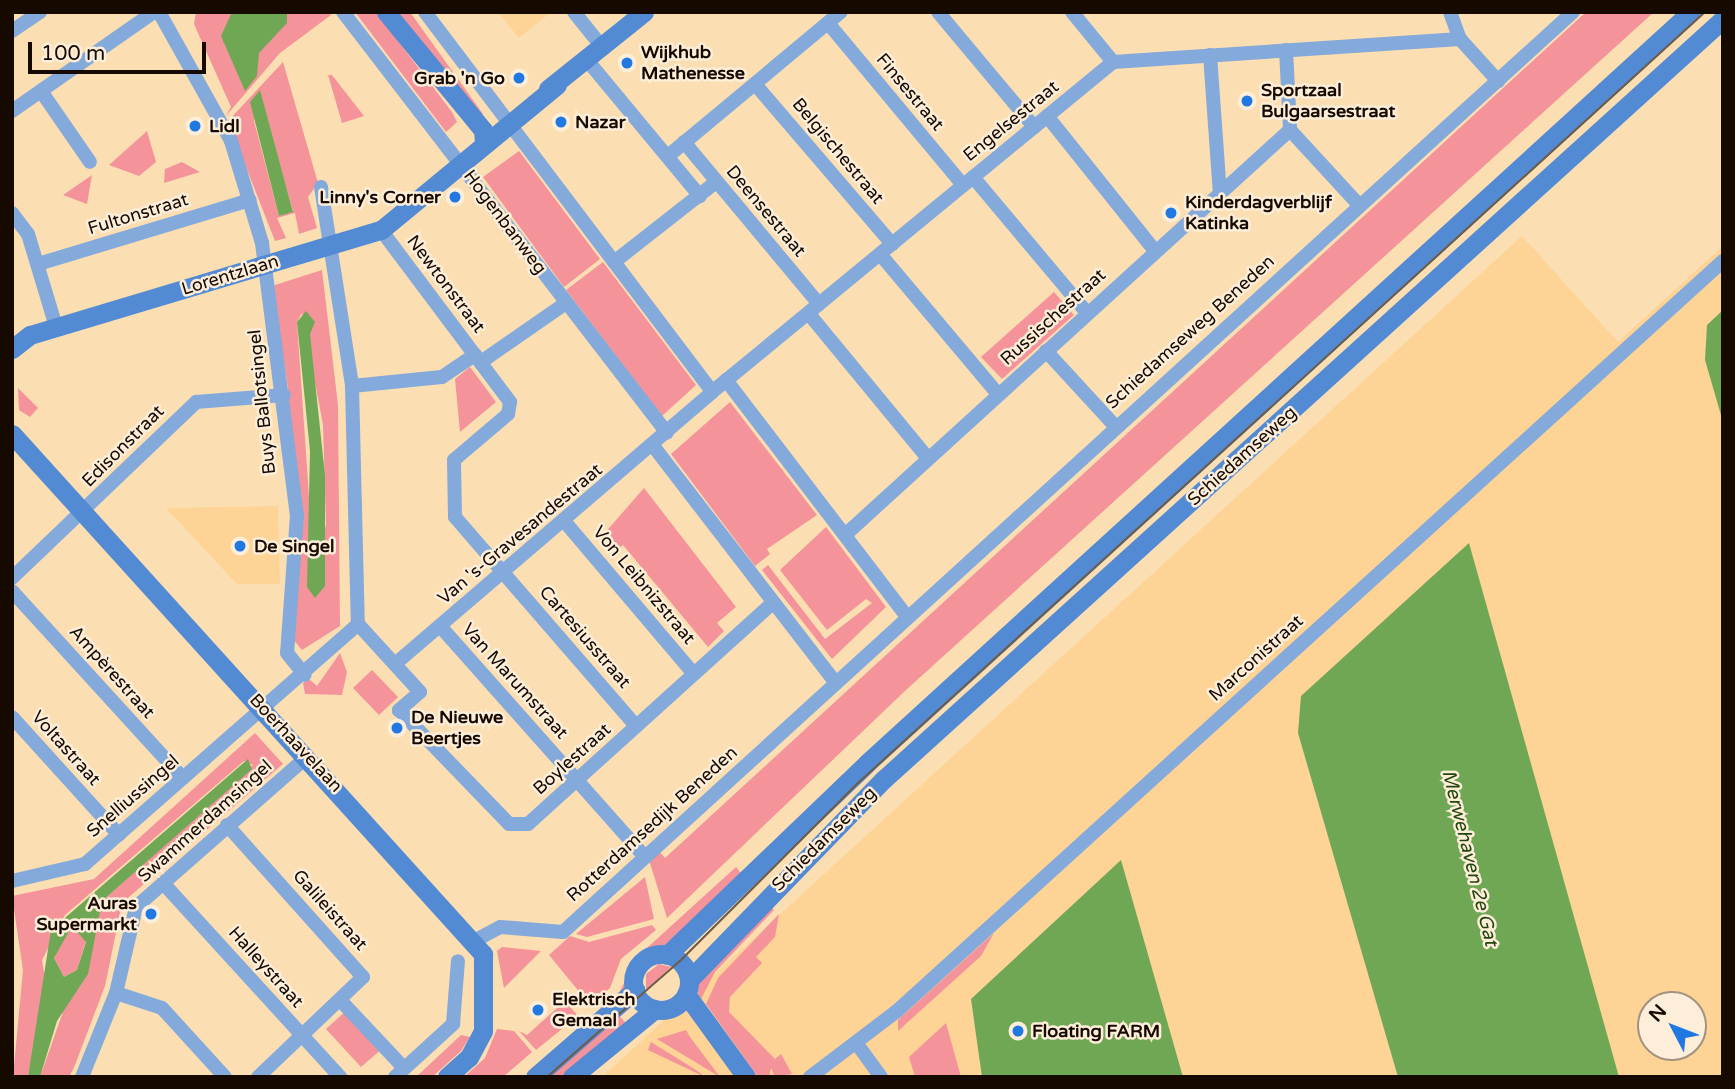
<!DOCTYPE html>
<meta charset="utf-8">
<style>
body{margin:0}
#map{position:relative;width:1735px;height:1089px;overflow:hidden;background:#fcdeb3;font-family:"Varela Round",sans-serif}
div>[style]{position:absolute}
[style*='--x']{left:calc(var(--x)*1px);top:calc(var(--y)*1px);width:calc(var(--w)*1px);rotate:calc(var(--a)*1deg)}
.built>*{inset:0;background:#fdd396}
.green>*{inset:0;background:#f4949a}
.water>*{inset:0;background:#70a755}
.street>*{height:14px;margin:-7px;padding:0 7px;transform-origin:7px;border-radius:7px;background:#84a9db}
.secondary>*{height:19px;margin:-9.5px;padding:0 9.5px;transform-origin:9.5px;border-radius:9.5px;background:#538ad4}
.secondary>.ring{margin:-9.5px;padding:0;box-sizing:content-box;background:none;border:19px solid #538ad4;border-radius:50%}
.tram>*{height:2px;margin:-1px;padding:0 1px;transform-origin:1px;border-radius:1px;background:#6e5b45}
.dots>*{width:19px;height:19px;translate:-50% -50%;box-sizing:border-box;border:4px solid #fdeed9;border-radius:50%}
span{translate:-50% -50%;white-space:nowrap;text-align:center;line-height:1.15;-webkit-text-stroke:5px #fdeed9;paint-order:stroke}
.poi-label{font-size:18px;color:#160900;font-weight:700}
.left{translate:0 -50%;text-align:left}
.right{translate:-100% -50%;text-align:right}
.street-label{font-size:18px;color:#160900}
.water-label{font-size:19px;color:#23460c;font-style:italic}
.frame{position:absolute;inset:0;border:14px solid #160900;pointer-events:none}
.north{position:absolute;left:1637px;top:991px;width:70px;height:70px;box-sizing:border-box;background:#fdeed9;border:2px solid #a19282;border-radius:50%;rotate:312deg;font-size:19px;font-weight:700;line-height:28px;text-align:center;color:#160900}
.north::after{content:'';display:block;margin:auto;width:24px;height:32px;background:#2079e3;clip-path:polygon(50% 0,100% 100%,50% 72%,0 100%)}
.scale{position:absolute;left:28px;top:42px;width:178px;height:32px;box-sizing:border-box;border:4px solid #160900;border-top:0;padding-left:9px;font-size:21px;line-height:24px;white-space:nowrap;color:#160900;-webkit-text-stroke:5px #fdeed9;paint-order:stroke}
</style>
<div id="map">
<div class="built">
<i style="clip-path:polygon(498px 12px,551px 12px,519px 38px)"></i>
<i style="clip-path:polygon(evenodd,1522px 236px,1618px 342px,1723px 246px,1723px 1077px,602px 1077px,1522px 236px,1651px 1005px,1693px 1005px,1693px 1047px,1651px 1047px,1651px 1005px)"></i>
<i style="clip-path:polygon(278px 506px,280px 584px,237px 584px,166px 508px)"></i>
</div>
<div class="green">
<i style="clip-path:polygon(196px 12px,329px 12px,331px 15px,280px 53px,225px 117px,231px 107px,194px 24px)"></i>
<i style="clip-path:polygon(355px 12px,376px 12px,452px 112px,457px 122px,446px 132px)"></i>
<i style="clip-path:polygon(396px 12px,410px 12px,483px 114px,478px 117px)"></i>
<i style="clip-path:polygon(1586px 12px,1654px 12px,906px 690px,667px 918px,649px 860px,659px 851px,665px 858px)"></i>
<i style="clip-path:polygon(evenodd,283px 62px,318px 183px,308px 197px,317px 228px,299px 234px,295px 213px,277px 218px,286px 238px,275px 241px,228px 121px,283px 62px,259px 91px,293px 211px,279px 216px,254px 121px,259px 91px)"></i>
<i style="clip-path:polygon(328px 75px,332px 75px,364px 116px,342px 123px)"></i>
<i style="clip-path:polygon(147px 131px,156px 162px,139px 176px,109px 165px)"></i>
<i style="clip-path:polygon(519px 151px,600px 259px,564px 287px,483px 177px)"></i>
<i style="clip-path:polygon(182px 162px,200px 172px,164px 183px,165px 169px)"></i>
<i style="clip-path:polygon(92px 175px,87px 204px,63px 195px)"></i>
<i style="clip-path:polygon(603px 262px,696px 385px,662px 416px,566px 290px)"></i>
<i style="clip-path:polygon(evenodd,322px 270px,338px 405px,340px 626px,302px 650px,292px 638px,288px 388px,272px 286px,322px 270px,302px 313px,323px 425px,326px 525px,308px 579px,312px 540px,297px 322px,302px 313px)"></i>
<i style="clip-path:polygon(1054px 292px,1074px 315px,1002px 379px,981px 357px)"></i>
<i style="clip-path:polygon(470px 367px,496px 402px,460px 432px,455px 379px)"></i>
<i style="clip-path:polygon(18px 388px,38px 408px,30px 417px,19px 410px)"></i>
<i style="clip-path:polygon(730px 402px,817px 515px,767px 549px,770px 554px,755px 566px,671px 454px)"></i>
<i style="clip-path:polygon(644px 488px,736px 607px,717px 623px,724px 631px,708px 647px,623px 545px,617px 550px,603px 535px)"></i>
<i style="clip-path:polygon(826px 527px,886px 607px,832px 659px,762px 570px,768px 565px,825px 639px,872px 603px,866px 599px,827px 630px,780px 570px)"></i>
<i style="clip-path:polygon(340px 653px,347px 672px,342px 695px,305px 694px,303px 683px,309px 679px,317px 686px)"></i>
<i style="clip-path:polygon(372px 670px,398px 697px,379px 715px,353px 688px)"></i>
<i style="clip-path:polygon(255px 733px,283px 764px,122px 903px,105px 986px,75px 1065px,69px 1077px,40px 1077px,102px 901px,253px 765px,244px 761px,65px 915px,42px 960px,46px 984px,28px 1077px,13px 1077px,23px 970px,12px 896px,94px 879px)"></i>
<i style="clip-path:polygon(736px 867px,744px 877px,665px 949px,638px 959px,625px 990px,618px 995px,637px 957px)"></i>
<i style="clip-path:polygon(645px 877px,654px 919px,587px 937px,576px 934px)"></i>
<i style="clip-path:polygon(767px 902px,774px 910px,715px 972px,700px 1001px,696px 985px)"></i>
<i style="clip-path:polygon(779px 914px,775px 937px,756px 957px,762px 963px,730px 997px,729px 1012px,775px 1059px,781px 1054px,792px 1074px,775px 1077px,771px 1068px,769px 1077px,758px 1077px,706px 1004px,718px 978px)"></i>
<i style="clip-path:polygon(652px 925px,656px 930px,621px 959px,610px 988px,590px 1005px,549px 955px,570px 936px,589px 942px)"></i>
<i style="clip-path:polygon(80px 928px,86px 941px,81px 957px,77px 970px,64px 977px,54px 958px,66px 929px)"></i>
<i style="clip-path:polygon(994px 933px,981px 956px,898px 1031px,898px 1020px)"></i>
<i style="clip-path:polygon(502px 947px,541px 951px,504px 988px,497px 951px)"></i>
<i style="clip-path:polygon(659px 964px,671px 967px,646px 990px,646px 974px)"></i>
<i style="clip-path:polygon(565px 1001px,578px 1016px,536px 1050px,519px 1031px,527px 1035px)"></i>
<i style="clip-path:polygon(348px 1009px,383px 1048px,361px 1067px,326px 1029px)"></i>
<i style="clip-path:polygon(615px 1012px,627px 1024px,563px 1077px,539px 1077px)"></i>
<i style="clip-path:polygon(946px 1023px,961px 1077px,915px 1077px,909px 1057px)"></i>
<i style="clip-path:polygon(497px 1029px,514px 1031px,532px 1052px,503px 1077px,464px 1077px,485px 1058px)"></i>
<i style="clip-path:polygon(686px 1030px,690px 1037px,720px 1077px,657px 1039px)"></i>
<i style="clip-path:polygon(461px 1035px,470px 1037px,461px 1051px,432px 1077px,416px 1077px)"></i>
<i style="clip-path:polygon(651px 1042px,696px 1070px,705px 1077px,648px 1050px)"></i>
</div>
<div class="water">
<i style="clip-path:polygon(232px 12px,287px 12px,287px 23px,259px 53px,257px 76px,245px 91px,221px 36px)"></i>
<i style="clip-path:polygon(260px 90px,293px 212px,279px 216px,250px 102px)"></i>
<i style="clip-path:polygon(1723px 310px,1723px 422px,1705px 360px,1707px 325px)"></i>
<i style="clip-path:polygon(306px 311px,315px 322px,310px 334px,325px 475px,325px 586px,315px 598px,307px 587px,310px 451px,297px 322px)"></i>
<i style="clip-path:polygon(1469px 543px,1619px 1077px,1398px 1077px,1298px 733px,1301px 696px)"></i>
<i style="clip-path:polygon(evenodd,248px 759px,252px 769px,102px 901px,88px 974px,57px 1021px,40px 1077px,28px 1077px,51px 930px,248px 759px,72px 926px,86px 942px,77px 970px,64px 977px,54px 958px,72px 926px)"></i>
<i style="clip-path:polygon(1121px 860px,1183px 1077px,982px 1077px,971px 999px)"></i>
</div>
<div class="street">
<i style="--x:159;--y:12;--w:148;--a:60.8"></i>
<i style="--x:231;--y:141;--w:107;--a:73.1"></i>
<i style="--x:262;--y:243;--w:274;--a:82.7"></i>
<i style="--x:297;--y:515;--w:138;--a:94.1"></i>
<i style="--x:287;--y:653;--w:28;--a:51"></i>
<i style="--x:343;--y:12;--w:531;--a:52.42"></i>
<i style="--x:425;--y:12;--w:476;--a:52.9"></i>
<i style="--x:574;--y:12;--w:45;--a:51.3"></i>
<i style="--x:938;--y:12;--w:150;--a:50.1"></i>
<i style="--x:1072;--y:12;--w:65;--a:50.6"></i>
<i style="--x:1450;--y:12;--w:29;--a:70"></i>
<i style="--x:1460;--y:39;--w:57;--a:47.9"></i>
<i style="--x:828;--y:23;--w:211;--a:50.2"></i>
<i style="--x:12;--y:31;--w:34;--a:-34"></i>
<i style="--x:1286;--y:50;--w:80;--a:87.1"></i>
<i style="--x:1290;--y:130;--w:102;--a:47.4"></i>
<i style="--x:1210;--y:55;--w:138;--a:85.9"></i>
<i style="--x:587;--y:60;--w:177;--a:50.3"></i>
<i style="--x:755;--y:84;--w:211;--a:49.4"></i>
<i style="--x:41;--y:91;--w:86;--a:55.4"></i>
<i style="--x:12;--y:111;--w:173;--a:-34.9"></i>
<i style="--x:1047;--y:116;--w:173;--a:51.3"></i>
<i style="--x:684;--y:142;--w:211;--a:50.2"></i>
<i style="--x:668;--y:156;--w:225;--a:-39.8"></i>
<i style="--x:973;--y:177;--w:177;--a:50"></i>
<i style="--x:321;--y:187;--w:201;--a:81.1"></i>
<i style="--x:352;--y:386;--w:238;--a:88.6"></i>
<i style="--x:12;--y:213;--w:26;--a:53"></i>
<i style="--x:28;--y:234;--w:97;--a:73.2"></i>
<i style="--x:381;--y:230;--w:215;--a:53.1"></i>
<i style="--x:510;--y:402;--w:12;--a:99"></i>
<i style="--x:508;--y:414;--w:71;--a:139.6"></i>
<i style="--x:454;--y:460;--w:57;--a:89"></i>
<i style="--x:455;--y:517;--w:276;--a:49.1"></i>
<i style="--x:880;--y:254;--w:183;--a:49.9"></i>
<i style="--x:614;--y:262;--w:130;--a:-38.1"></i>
<i style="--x:38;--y:264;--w:221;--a:-16.8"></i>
<i style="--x:809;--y:314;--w:185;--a:50.5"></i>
<i style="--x:1046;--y:351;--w:102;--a:47.4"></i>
<i style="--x:481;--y:362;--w:103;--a:-34.8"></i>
<i style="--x:726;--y:380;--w:298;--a:52.6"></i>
<i style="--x:352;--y:386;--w:90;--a:-5.7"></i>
<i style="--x:442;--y:377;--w:40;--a:-34"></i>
<i style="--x:654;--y:447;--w:298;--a:52.4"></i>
<i style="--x:565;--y:522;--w:199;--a:49.7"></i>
<i style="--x:845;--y:535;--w:602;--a:-42.31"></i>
<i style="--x:12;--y:578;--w:255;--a:-43.7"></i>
<i style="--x:196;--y:402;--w:88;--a:-4.5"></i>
<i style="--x:12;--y:591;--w:253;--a:47.6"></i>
<i style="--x:440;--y:626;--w:309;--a:48.4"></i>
<i style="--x:395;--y:664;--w:418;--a:-40.6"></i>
<i style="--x:712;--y:392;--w:519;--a:-39.45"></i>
<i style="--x:1113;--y:62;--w:348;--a:-3.8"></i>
<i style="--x:12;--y:717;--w:159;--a:47.8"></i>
<i style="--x:227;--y:825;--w:204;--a:48.2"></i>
<i style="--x:363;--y:977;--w:145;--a:136.4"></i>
<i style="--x:12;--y:881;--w:75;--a:-13.1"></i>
<i style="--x:85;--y:864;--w:363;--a:-41.3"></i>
<i style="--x:358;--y:624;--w:92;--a:47.6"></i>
<i style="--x:420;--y:692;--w:28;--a:139"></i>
<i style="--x:399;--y:710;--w:158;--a:46"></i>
<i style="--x:509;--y:824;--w:19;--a:0"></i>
<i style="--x:528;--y:824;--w:330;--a:-42.1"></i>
<i style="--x:163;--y:883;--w:263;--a:47.6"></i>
<i style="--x:474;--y:941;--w:30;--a:-28"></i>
<i style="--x:500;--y:927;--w:63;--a:4.5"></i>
<i style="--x:563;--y:932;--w:1366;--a:-42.33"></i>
<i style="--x:116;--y:993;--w:48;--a:18.1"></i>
<i style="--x:162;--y:1008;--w:93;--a:47.6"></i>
<i style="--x:341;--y:1001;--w:92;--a:46.8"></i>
<i style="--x:857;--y:1044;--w:41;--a:54"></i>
<i style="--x:82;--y:1077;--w:91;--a:-68"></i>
<i style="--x:116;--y:993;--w:88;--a:-76.9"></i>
<i style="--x:136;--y:907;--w:227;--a:-41.3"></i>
<i style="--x:395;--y:1077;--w:79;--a:-42.4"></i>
<i style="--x:453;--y:1024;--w:63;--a:-85.5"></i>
<i style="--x:810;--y:1077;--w:109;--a:-37.2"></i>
<i style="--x:897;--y:1011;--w:1116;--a:-42.24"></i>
</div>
<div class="secondary">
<i style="--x:386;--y:12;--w:153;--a:50.6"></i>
<i style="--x:483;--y:130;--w:11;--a:85"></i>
<i style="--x:548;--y:89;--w:123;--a:-38.7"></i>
<i style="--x:12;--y:349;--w:23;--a:-38"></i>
<i style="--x:30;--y:335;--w:366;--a:-16.7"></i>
<i style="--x:381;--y:230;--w:228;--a:-39.5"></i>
<i style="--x:12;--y:434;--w:702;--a:47.83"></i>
<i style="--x:483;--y:954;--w:77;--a:90"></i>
<i style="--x:483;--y:1031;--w:30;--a:118"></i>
<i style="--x:469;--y:1057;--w:30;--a:138"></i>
<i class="ring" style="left:633px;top:954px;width:37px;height:37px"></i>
<i style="--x:667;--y:955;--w:277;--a:-43.8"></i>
<i style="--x:867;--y:763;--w:1115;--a:-42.35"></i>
<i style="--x:689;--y:980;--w:280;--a:-45.9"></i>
<i style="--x:884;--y:779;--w:1132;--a:-42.17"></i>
<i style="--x:686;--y:994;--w:102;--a:54.1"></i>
<i style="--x:535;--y:1077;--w:133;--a:-41"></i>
<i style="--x:572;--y:1077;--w:107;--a:-39.3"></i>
</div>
<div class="tram">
<i style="--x:547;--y:1077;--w:176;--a:-41.1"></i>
<i style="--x:680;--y:961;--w:252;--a:-45"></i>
<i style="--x:858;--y:783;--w:1145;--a:-42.31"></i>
</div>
<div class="dots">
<i style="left:627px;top:63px;background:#2079e3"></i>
<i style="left:519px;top:78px;background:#2079e3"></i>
<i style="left:1247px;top:101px;background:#2079e3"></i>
<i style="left:561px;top:122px;background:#2079e3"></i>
<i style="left:195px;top:126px;background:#2079e3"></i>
<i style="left:455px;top:197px;background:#2079e3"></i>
<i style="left:1171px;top:213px;background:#2079e3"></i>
<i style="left:240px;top:546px;background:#2079e3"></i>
<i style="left:397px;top:728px;background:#2079e3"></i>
<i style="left:151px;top:914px;background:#2079e3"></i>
<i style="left:538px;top:1010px;background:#2079e3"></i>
<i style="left:1018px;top:1031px;background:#2079e3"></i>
</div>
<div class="poi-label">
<span class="left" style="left:641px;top:63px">Wijkhub<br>Mathenesse</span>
<span class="right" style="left:505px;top:78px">Grab 'n Go</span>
<span class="left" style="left:1261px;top:101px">Sportzaal<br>Bulgaarsestraat</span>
<span class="left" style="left:575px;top:122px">Nazar</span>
<span class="left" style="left:209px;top:126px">Lidl</span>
<span class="right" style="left:441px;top:197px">Linny's Corner</span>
<span class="left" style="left:1185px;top:213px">Kinderdagverblijf<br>Katinka</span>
<span class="left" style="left:254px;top:546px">De Singel</span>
<span class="left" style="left:411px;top:728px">De Nieuwe<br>Beertjes</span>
<span class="right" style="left:137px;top:914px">Auras<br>Supermarkt</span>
<span class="left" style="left:552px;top:1010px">Elektrisch<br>Gemaal</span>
<span class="left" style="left:1032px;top:1031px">Floating FARM</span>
</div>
<div class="street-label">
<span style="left:910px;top:92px;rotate:50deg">Finsestraat</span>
<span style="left:1011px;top:121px;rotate:-39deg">Engelsestraat</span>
<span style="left:838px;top:151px;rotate:50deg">Belgischestraat</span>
<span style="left:766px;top:211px;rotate:50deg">Deensestraat</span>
<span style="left:138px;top:214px;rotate:-17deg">Fultonstraat</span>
<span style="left:505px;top:222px;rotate:53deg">Hogenbanweg</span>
<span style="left:230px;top:275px;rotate:-17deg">Lorentzlaan</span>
<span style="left:446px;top:284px;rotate:53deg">Newtonstraat</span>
<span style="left:1053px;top:317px;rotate:-42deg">Russischestraat</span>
<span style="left:1190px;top:332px;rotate:-42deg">Schiedamseweg Beneden</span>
<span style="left:262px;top:402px;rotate:-96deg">Buys Ballotsingel</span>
<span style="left:123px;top:446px;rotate:-45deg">Edisonstraat</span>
<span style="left:1242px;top:456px;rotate:-42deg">Schiedamseweg</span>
<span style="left:520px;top:534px;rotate:-40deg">Van 's-Gravesandestraat</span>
<span style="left:644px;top:585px;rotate:50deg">Von Leibnizstraat</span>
<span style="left:585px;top:637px;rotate:49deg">Cartesiusstraat</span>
<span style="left:1256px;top:658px;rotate:-42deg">Marconistraat</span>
<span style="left:112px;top:672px;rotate:48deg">Ampèrestraat</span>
<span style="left:515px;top:681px;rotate:48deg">Van Marumstraat</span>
<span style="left:296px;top:743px;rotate:47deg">Boerhaavelaan</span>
<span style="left:66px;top:748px;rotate:48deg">Voltastraat</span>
<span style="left:572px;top:759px;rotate:-42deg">Boylestraat</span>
<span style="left:133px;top:796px;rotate:-41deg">Snelliussingel</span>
<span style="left:205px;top:821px;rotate:-42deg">Swammerdamsingel</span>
<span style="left:652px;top:824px;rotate:-42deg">Rotterdamsedijk Beneden</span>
<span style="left:824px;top:839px;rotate:-45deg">Schiedamseweg</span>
<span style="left:330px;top:910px;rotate:48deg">Galileistraat</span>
<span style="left:266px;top:967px;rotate:48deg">Halleystraat</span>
</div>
<div class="water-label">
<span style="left:1469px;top:858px;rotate:76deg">Merwehaven 2e Gat</span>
</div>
<div class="frame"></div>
<div class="north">N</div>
<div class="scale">100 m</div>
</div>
